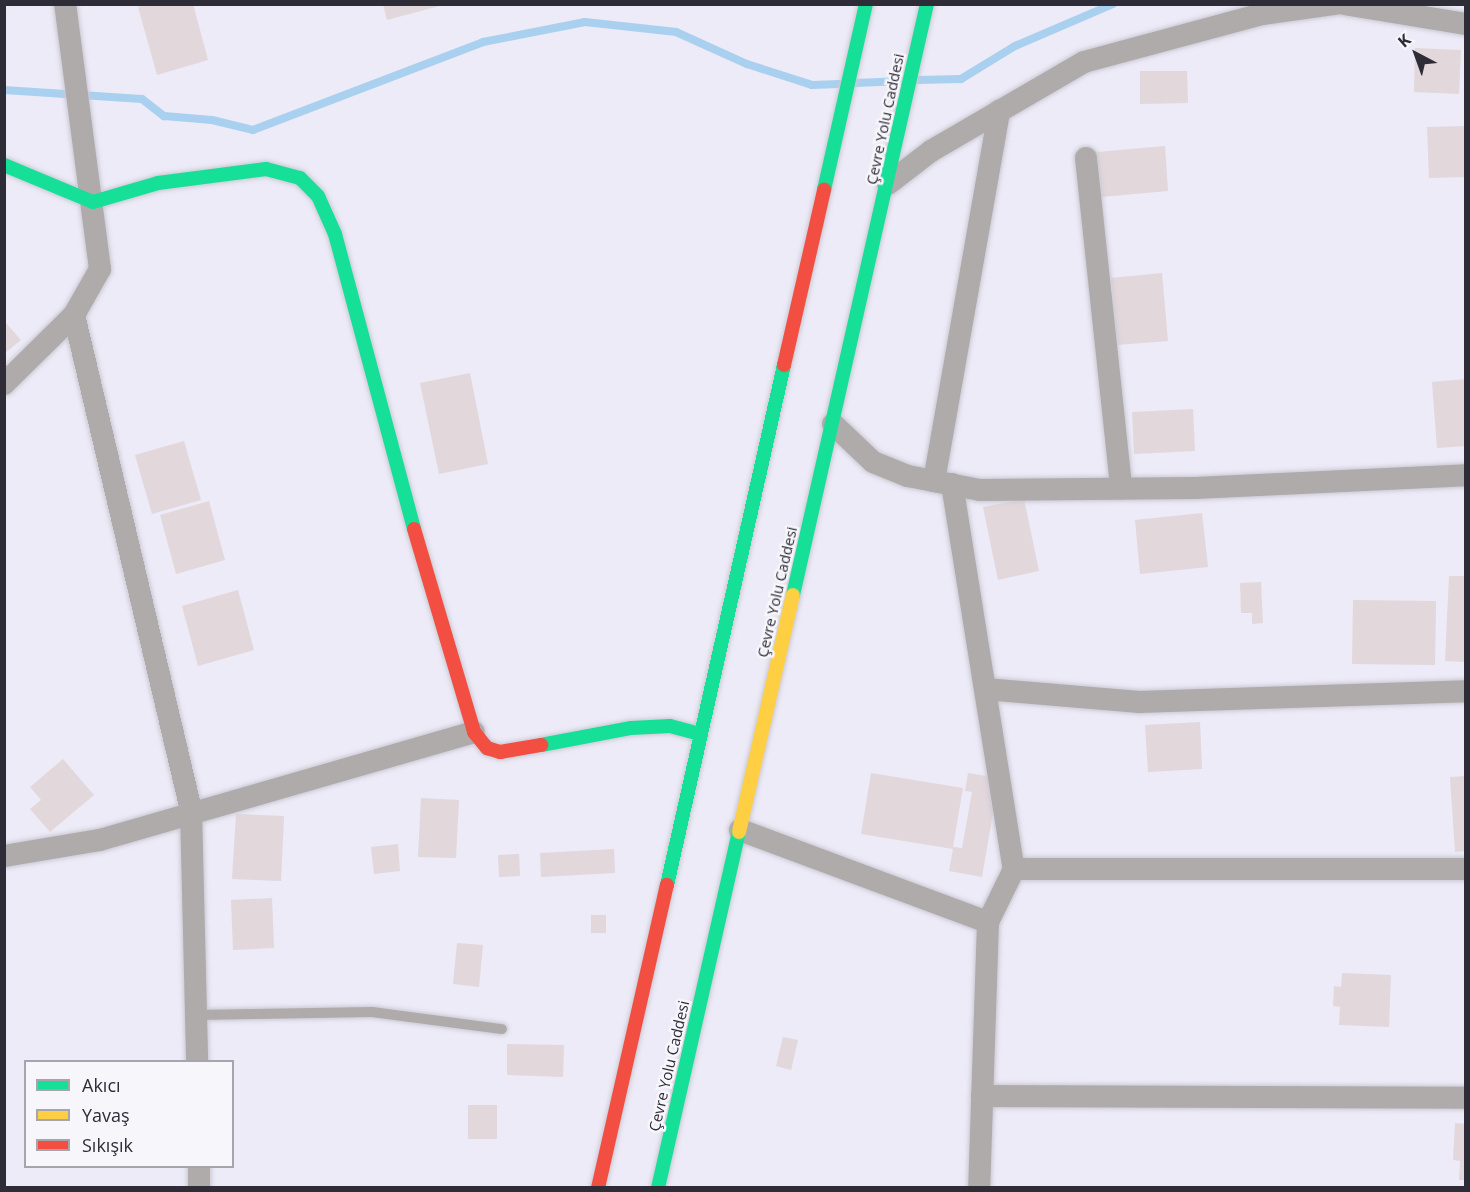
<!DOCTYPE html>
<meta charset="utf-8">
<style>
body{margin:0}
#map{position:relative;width:1470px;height:1192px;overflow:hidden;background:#ecebf7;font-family:"Open Sans",sans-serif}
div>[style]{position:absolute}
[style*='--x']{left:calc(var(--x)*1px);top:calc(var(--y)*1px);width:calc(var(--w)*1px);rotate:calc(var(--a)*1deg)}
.stream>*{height:8px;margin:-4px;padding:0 4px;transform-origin:4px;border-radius:4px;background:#aad0ef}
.building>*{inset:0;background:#e2d7db}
.roads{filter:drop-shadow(0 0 2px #cbc9d4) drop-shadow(0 0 2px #cbc9d4)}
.lane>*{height:10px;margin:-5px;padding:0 5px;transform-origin:5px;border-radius:5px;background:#afabab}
.street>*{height:22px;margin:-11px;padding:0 11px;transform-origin:11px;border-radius:11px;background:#afabab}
.fast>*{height:14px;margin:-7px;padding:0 7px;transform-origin:7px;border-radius:7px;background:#16e098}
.slow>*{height:14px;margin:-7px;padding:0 7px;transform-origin:7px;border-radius:7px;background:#ffcf43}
.jam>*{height:14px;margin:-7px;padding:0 7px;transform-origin:7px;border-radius:7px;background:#f24e42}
span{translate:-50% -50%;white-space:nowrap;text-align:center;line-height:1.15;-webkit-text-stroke:5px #f6f6fb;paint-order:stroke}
.street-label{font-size:15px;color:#2e2c37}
.frame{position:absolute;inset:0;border:6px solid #2e2c37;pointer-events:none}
.legend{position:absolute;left:24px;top:1060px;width:210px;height:108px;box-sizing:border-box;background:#f6f6fb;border:2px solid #a6a5ad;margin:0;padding:8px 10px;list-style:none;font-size:18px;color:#2e2c37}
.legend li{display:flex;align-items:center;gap:12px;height:30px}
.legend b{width:30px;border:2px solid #a6a5ad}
.north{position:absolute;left:1386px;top:24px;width:60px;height:60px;-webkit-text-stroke:4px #f6f6fb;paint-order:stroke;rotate:319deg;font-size:16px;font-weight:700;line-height:24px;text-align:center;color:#2e2c37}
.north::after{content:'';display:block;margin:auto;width:21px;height:27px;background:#2e2c37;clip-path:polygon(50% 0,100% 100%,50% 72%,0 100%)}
</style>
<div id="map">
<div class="stream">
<i style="--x:918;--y:80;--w:43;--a:-1.3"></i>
<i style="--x:961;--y:79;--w:63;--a:-31.4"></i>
<i style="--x:1015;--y:46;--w:107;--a:-23.2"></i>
<i style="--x:855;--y:83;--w:48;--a:-2.4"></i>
<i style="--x:4;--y:90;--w:138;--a:3.7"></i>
<i style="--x:142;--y:99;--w:28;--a:38"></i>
<i style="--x:164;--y:116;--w:48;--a:4.8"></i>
<i style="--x:212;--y:120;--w:42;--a:13.7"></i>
<i style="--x:253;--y:130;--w:246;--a:-20.9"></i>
<i style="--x:483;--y:42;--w:104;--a:-11.1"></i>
<i style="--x:585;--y:22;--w:92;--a:6.3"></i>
<i style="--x:676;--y:32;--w:78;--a:24.3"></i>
<i style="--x:747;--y:64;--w:68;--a:17.9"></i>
<i style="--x:812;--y:85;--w:28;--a:-2"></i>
</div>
<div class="building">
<i style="clip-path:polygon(146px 4px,193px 4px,208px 60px,157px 75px,138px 7px)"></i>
<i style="clip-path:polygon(383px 4px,442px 4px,443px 5px,387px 20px)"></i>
<i style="clip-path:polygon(1415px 48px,1461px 50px,1459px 94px,1414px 92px)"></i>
<i style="clip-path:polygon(1140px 71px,1187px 71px,1188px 103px,1140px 104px)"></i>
<i style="clip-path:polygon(1466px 126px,1466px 177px,1429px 178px,1427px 127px)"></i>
<i style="clip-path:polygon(1165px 146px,1168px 191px,1101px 197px,1097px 152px)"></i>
<i style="clip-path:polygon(1162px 273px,1168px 341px,1117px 345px,1111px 278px)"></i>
<i style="clip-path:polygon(4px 321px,21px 340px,4px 354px)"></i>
<i style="clip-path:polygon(470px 373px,488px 464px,439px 474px,420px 383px)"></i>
<i style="clip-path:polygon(1466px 379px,1466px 446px,1437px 448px,1432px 382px)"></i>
<i style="clip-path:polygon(1193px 409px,1195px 451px,1134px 454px,1132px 412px)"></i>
<i style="clip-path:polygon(184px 441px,201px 500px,152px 514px,135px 455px)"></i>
<i style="clip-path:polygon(1024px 499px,1039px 571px,998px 580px,983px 507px)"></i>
<i style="clip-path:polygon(209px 501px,225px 560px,176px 574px,160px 515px)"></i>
<i style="clip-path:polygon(1202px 513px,1208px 567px,1140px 574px,1135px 520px)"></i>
<i style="clip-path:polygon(1449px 576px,1466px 576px,1466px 662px,1445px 661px)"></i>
<i style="clip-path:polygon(1261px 582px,1263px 623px,1252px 624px,1252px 613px,1241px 613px,1240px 583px)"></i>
<i style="clip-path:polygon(238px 590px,254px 650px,198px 666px,182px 606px)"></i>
<i style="clip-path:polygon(1353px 600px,1436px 601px,1435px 665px,1352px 664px)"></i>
<i style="clip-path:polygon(1200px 722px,1202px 769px,1148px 772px,1145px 725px)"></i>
<i style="clip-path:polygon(63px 759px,94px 795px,50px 832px,30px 809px,41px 800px,30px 787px)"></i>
<i style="clip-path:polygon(871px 773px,963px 788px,953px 847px,962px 848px,972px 792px,965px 791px,968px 773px,999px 778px,982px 877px,949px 871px,953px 849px,861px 834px)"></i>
<i style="clip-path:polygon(1466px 776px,1466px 851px,1455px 852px,1450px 777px)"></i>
<i style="clip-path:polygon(421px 798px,459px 800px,456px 858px,418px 857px)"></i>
<i style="clip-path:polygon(236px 814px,284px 816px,281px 881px,232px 879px)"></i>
<i style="clip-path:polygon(398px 844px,400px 871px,374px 874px,371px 847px)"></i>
<i style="clip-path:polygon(614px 849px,615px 873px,541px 877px,540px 853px)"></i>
<i style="clip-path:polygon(519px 854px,520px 876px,499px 877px,498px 855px)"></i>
<i style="clip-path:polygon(272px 898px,274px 948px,233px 950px,231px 900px)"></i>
<i style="clip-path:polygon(591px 915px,606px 915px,606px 933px,591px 933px)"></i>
<i style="clip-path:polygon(457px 943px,483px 945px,479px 987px,453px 984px)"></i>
<i style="clip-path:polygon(1342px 973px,1391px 975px,1389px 1027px,1339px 1025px,1340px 1007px,1333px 1006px,1334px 986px,1341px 987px)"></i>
<i style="clip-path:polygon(783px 1037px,798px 1040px,791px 1070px,776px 1066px)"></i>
<i style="clip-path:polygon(507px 1044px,564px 1045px,563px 1077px,507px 1075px)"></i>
<i style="clip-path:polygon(468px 1105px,497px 1105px,497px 1139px,468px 1139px)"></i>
<i style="clip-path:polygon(1455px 1123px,1466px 1124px,1466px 1180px,1459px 1180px,1460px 1161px,1453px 1160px)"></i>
</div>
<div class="roads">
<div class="lane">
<i style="--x:196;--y:1015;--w:176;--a:-1"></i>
<i style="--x:372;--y:1012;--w:131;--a:7.5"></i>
</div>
<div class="street">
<i style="--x:1344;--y:4;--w:124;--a:9.3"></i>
<i style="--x:1086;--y:158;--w:332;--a:83.9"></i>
<i style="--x:888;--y:184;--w:54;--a:-37.5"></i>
<i style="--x:931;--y:151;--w:177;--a:-30.2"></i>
<i style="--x:1084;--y:62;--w:184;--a:-15.1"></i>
<i style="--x:1262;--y:14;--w:74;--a:-7.8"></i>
<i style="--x:74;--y:315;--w:509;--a:76.7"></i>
<i style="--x:191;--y:810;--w:252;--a:88.6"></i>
<i style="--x:4;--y:384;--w:98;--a:-44.6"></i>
<i style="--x:74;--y:315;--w:53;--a:-60.5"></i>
<i style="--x:100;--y:269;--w:267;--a:-97.5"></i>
<i style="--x:833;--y:424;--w:55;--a:43.5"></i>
<i style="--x:873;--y:462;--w:38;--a:22"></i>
<i style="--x:908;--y:476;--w:73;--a:11"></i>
<i style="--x:980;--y:490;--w:215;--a:-0.5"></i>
<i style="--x:1195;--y:488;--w:271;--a:-2.7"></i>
<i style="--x:934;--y:481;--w:376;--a:-80"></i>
<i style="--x:952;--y:484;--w:390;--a:80.9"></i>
<i style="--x:1014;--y:869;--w:59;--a:116.1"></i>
<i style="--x:985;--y:689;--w:155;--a:4.8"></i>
<i style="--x:1139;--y:702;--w:327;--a:-1.9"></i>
<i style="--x:740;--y:830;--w:265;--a:20.4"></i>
<i style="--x:988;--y:922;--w:266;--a:91.9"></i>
<i style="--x:4;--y:856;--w:97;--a:-9.5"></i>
<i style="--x:100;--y:840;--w:389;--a:-16.1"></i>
<i style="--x:1014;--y:869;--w:452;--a:0"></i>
<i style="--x:982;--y:1096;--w:484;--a:0.2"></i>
<i style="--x:199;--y:1166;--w:22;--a:90"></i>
</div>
<div class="fast">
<i style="--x:4;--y:165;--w:96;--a:22.6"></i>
<i style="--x:93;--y:202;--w:68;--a:-16.3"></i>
<i style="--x:158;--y:183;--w:109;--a:-7.4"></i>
<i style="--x:266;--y:169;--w:35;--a:15"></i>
<i style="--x:300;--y:178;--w:25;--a:45"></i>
<i style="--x:318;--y:196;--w:42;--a:65.9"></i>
<i style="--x:335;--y:234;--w:305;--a:75"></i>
<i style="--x:824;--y:190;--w:191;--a:-77.3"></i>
<i style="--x:793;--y:595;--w:606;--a:-77.23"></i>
<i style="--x:541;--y:745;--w:92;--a:-10.7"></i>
<i style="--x:631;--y:728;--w:39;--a:-3"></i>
<i style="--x:670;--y:726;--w:31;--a:15"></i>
<i style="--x:667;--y:885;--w:533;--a:-77.32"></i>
<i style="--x:658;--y:1188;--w:365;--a:-77.2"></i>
</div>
<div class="slow">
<i style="--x:739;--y:832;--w:243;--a:-77.2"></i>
</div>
<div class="jam">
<i style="--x:784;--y:365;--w:180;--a:-77.1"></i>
<i style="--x:414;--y:529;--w:212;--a:73.5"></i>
<i style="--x:474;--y:732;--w:21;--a:51"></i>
<i style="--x:487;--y:748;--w:14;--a:17"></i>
<i style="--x:500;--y:752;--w:42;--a:-9.7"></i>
<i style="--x:598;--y:1188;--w:311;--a:-77.2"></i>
</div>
</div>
<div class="street-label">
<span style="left:885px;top:119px;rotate:-78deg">Çevre Yolu Caddesi</span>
<span style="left:777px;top:592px;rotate:-77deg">Çevre Yolu Caddesi</span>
<span style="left:669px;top:1066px;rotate:-77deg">Çevre Yolu Caddesi</span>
</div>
<div class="frame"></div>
<ul class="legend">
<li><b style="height:8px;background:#16e098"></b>Akıcı</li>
<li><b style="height:8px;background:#ffcf43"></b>Yavaş</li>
<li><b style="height:8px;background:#f24e42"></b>Sıkışık</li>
</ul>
<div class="north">K</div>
</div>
